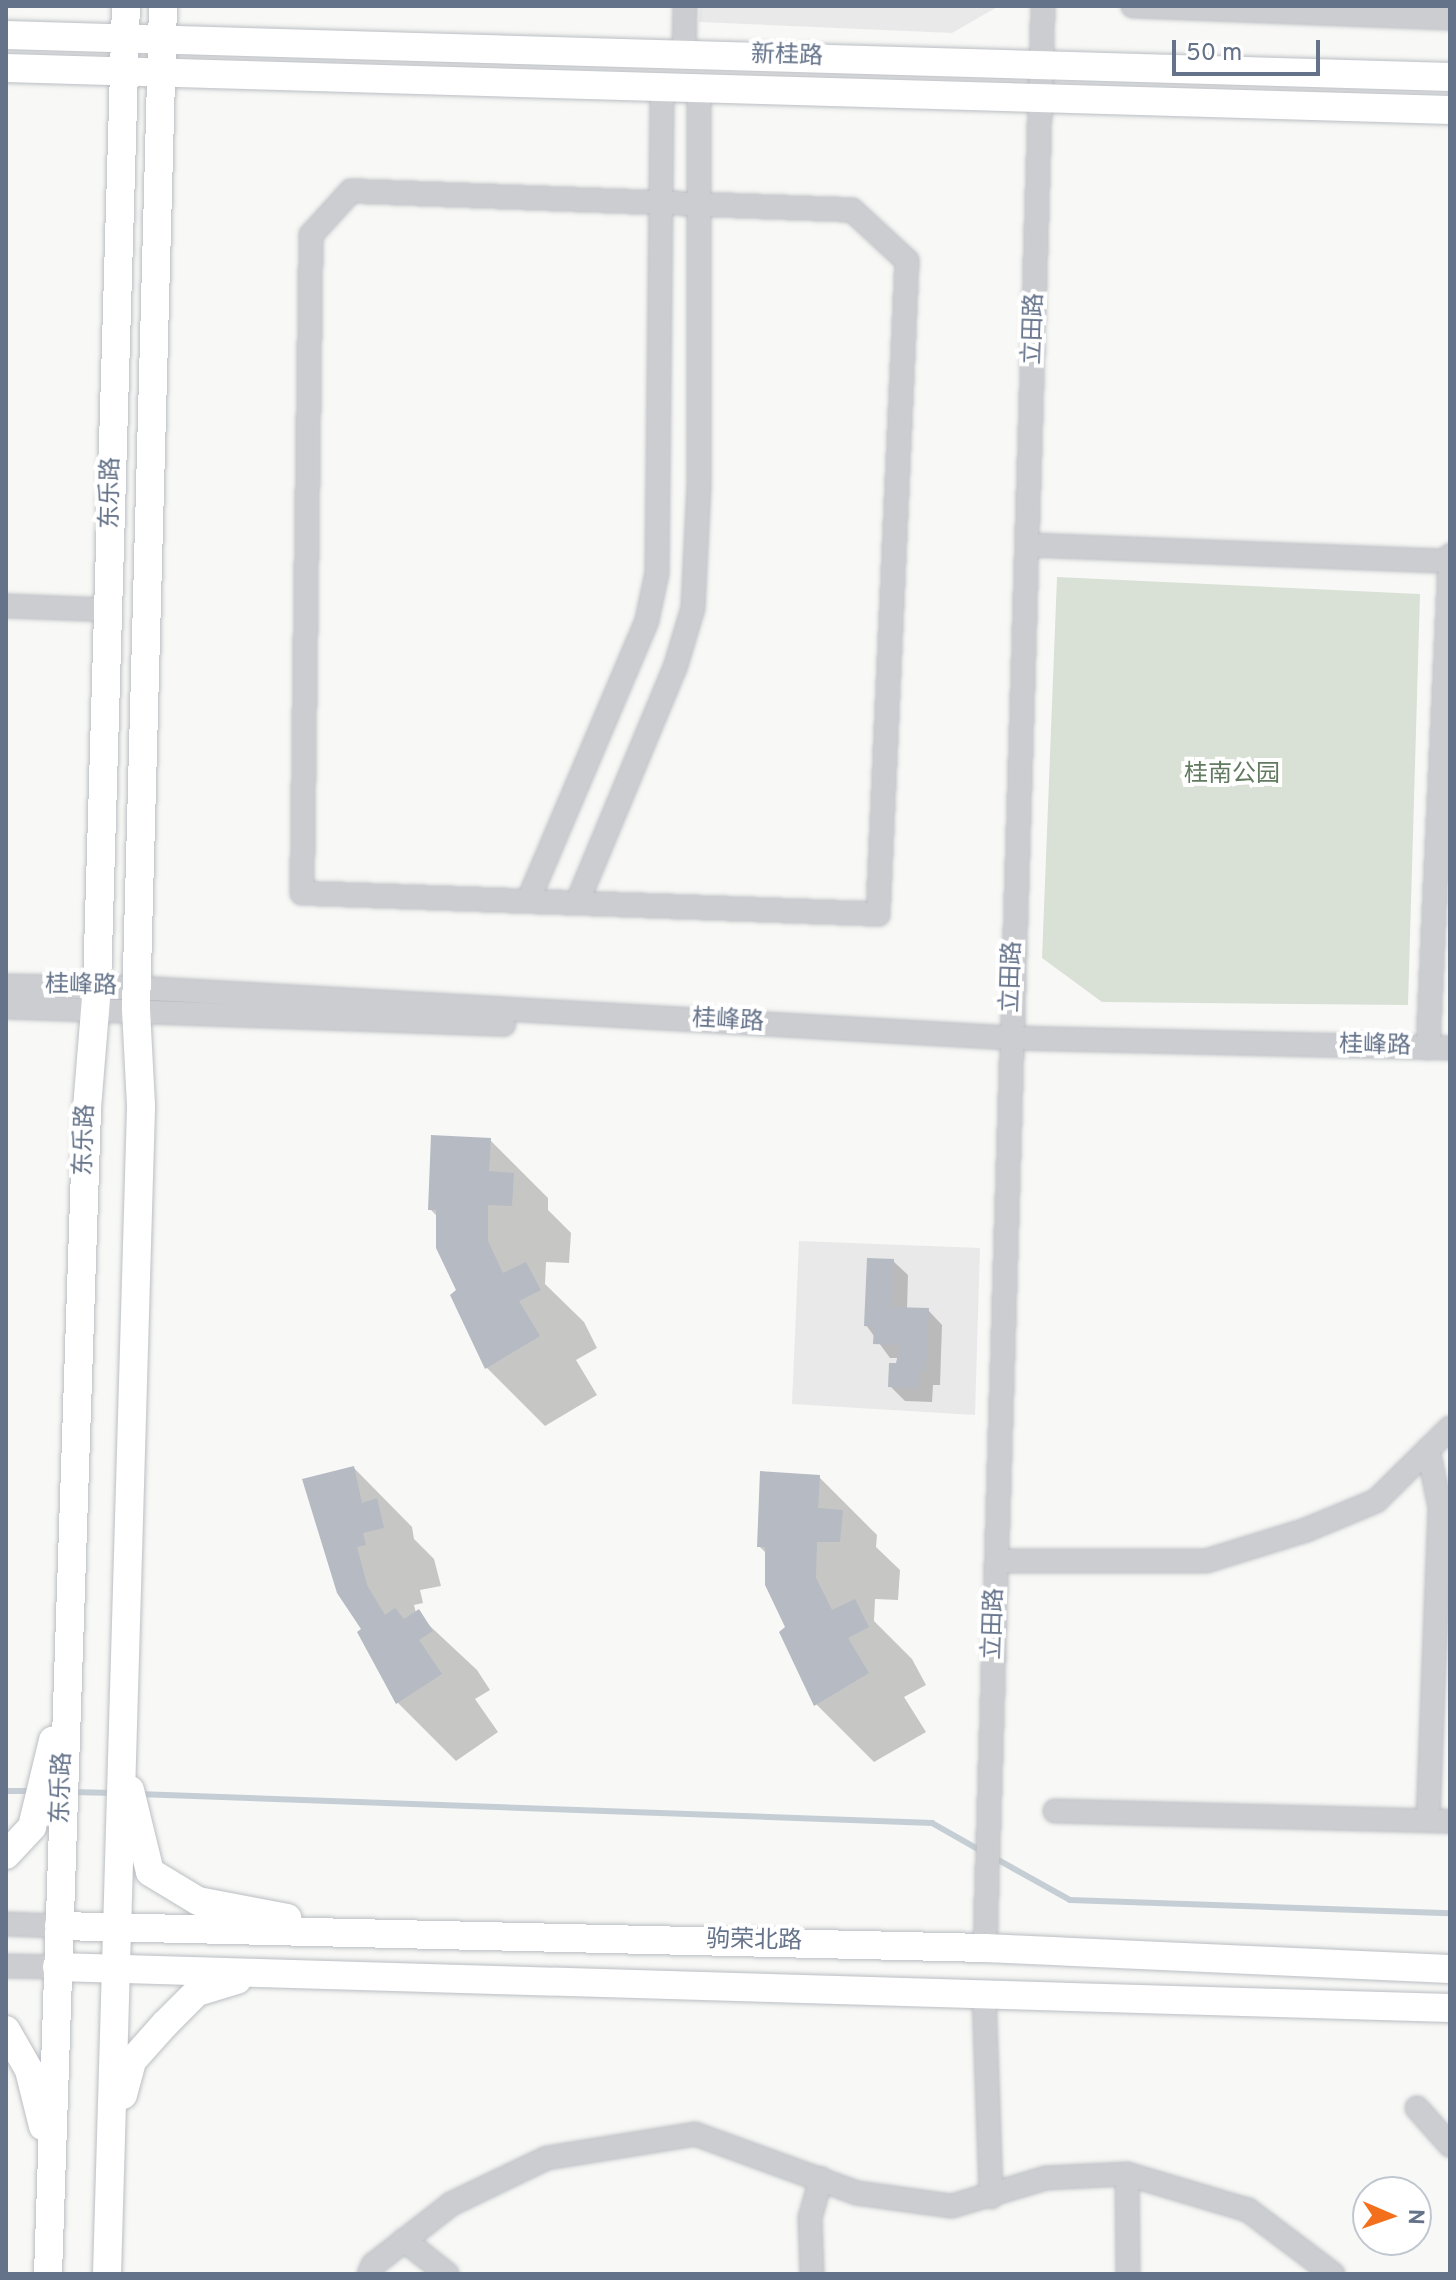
<!DOCTYPE html>
<meta charset="utf-8">
<style>
body{margin:0}
#map{position:relative;width:1456px;height:2280px;overflow:hidden;background:#f8f9f6;font-family:Overpass,"Noto Sans SC",sans-serif}
div>[style]{position:absolute}
[style*='--x']{left:calc(var(--x)*1px);top:calc(var(--y)*1px);width:calc(var(--w)*1px);rotate:calc(var(--a)*1deg)}
.built>*{inset:0;background:#e9e9e9}
.green>*{inset:0;background:#d9e1d6}
.shadow>*{inset:0;background:#0003}
.stream>*{height:6px;margin:-3px;padding:0 3px;transform-origin:3px;border-radius:3px;background:#c6ced5}
.building>*{inset:0;background:#b5bac3}
.roads{filter:drop-shadow(0 0 2px #bbbec3) drop-shadow(0 0 2px #bbbec3)}
.minor>*{height:22px;margin:-11px;padding:0 11px;transform-origin:11px;border-radius:11px;background:#cbcdd1}
.major>*{height:28px;margin:-14px;padding:0 14px;transform-origin:14px;border-radius:14px;background:#fff}
span{translate:-50% -50%;white-space:nowrap;text-align:center;line-height:1.15;-webkit-text-stroke:8px #fff;paint-order:stroke}
.street-label{font-size:24px;color:#65738a}
.park-label{font-size:24px;color:#617a60}
.frame{position:absolute;inset:0;border:8px solid #65738a;pointer-events:none}
.north{position:absolute;left:1352px;top:2176px;width:80px;height:80px;box-sizing:border-box;background:#fff;border:2px solid #c1c7d0;border-radius:50%;rotate:92deg;font-size:22px;font-weight:700;line-height:32px;text-align:center;color:#65738a}
.north::after{content:'';display:block;margin:auto;width:28px;height:36px;background:#f46f1b;clip-path:polygon(50% 0,100% 100%,50% 72%,0 100%)}
.scale{position:absolute;left:1172px;top:40px;width:148px;height:36px;box-sizing:border-box;border:4px solid #65738a;border-top:0;padding-left:10px;font-size:24px;line-height:28px;white-space:nowrap;color:#65738a;-webkit-text-stroke:6px #fff;paint-order:stroke}
</style>
<div id="map">
<div class="built">
<i style="clip-path:polygon(700px 6px,999px 6px,952px 33px,699px 22px)"></i>
<i style="clip-path:polygon(799px 1241px,980px 1248px,975px 1415px,792px 1404px)"></i>
</div>
<div class="green">
<i style="clip-path:polygon(1057px 577px,1420px 594px,1408px 1005px,1102px 1002px,1042px 958px)"></i>
</div>
<div class="shadow">
<i style="clip-path:polygon(490px 1140px,548px 1198px,548px 1210px,571px 1233px,569px 1263px,546px 1262px,545px 1284px,584px 1322px,597px 1348px,576px 1360px,597px 1395px,545px 1426px,487px 1368px,438px 1217px,430px 1209px)"></i>
<i style="clip-path:polygon(893px 1261px,908px 1275px,907px 1309px,928px 1310px,942px 1325px,940px 1385px,933px 1385px,932px 1402px,905px 1401px,890px 1386px,899px 1358px,890px 1358px,866px 1325px)"></i>
<i style="clip-path:polygon(354px 1468px,412px 1527px,414px 1539px,434px 1559px,441px 1586px,420px 1590px,423px 1603px,414px 1605px,416px 1613px,477px 1670px,490px 1690px,475px 1699px,498px 1732px,456px 1761px,398px 1703px,364px 1629px,338px 1592px)"></i>
<i style="clip-path:polygon(819px 1477px,877px 1535px,876px 1547px,900px 1570px,898px 1600px,875px 1599px,874px 1621px,912px 1659px,926px 1685px,904px 1697px,926px 1732px,874px 1762px,816px 1704px,767px 1554px,759px 1546px)"></i>
</div>
<div class="stream">
<i style="--x:6;--y:1791;--w:25;--a:0"></i>
<i style="--x:70;--y:1792;--w:45;--a:1.3"></i>
<i style="--x:138;--y:1794;--w:795;--a:2.09"></i>
<i style="--x:932;--y:1823;--w:59;--a:29.6"></i>
<i style="--x:993;--y:1857;--w:88;--a:29.2"></i>
<i style="--x:1070;--y:1900;--w:380;--a:2"></i>
</div>
<div class="building">
<i style="clip-path:polygon(431px 1135px,491px 1138px,489px 1171px,514px 1173px,512px 1206px,488px 1205px,488px 1241px,503px 1273px,526px 1262px,541px 1290px,519px 1301px,540px 1336px,485px 1369px,450px 1295px,456px 1290px,436px 1248px,436px 1210px,428px 1210px)"></i>
<i style="clip-path:polygon(867px 1258px,894px 1259px,892px 1307px,929px 1308px,926px 1372px,919px 1371px,918px 1388px,888px 1387px,889px 1363px,896px 1363px,900px 1345px,873px 1344px,874px 1327px,864px 1326px)"></i>
<i style="clip-path:polygon(354px 1466px,362px 1503px,377px 1498px,384px 1528px,363px 1533px,366px 1545px,357px 1547px,367px 1585px,385px 1615px,395px 1608px,404px 1619px,419px 1609px,433px 1631px,419px 1640px,442px 1674px,396px 1704px,357px 1632px,361px 1629px,337px 1593px,302px 1479px)"></i>
<i style="clip-path:polygon(760px 1471px,820px 1475px,818px 1508px,843px 1510px,840px 1542px,817px 1542px,816px 1578px,832px 1610px,855px 1599px,869px 1627px,848px 1638px,869px 1673px,814px 1706px,779px 1632px,785px 1627px,765px 1585px,765px 1547px,757px 1547px)"></i>
</div>
<div class="roads">
<div class="minor">
<i style="--x:1133;--y:6;--w:317;--a:2.2"></i>
<i style="--x:684;--y:54;--w:48;--a:-88.8"></i>
<i style="--x:351;--y:191;--w:501;--a:2.17"></i>
<i style="--x:852;--y:210;--w:75;--a:42.8"></i>
<i style="--x:907;--y:261;--w:654;--a:92.54"></i>
<i style="--x:878;--y:914;--w:576;--a:-177.91"></i>
<i style="--x:302;--y:893;--w:658;--a:-89.22"></i>
<i style="--x:311;--y:235;--w:59;--a:-47.7"></i>
<i style="--x:1027;--y:545;--w:423;--a:2.2"></i>
<i style="--x:6;--y:606;--w:103;--a:2.2"></i>
<i style="--x:528;--y:901;--w:305;--a:-67"></i>
<i style="--x:647;--y:620;--w:48;--a:-78"></i>
<i style="--x:657;--y:573;--w:486;--a:-89.4"></i>
<i style="--x:577;--y:903;--w:255;--a:-67.4"></i>
<i style="--x:675;--y:668;--w:63;--a:-73.3"></i>
<i style="--x:693;--y:608;--w:121;--a:-87.2"></i>
<i style="--x:699;--y:487;--w:399;--a:-90"></i>
<i style="--x:6;--y:986;--w:131;--a:0.9"></i>
<i style="--x:137;--y:988;--w:875;--a:3.27"></i>
<i style="--x:1011;--y:1038;--w:439;--a:1.3"></i>
<i style="--x:6;--y:1007;--w:498;--a:2"></i>
<i style="--x:1428;--y:1048;--w:493;--a:-87.4"></i>
<i style="--x:997;--y:1561;--w:209;--a:0"></i>
<i style="--x:1206;--y:1561;--w:105;--a:-17.2"></i>
<i style="--x:1306;--y:1530;--w:76;--a:-22.5"></i>
<i style="--x:1376;--y:1501;--w:104;--a:-44.6"></i>
<i style="--x:1055;--y:1811;--w:395;--a:1.5"></i>
<i style="--x:1428;--y:1820;--w:313;--a:-87.8"></i>
<i style="--x:1440;--y:1507;--w:59;--a:-101.7"></i>
<i style="--x:6;--y:1924;--w:53;--a:2.2"></i>
<i style="--x:985;--y:1948;--w:1943;--a:-88.29"></i>
<i style="--x:6;--y:1966;--w:51;--a:1.1"></i>
<i style="--x:984;--y:1993;--w:204;--a:88"></i>
<i style="--x:1417;--y:2108;--w:50;--a:48.3"></i>
<i style="--x:1127;--y:2174;--w:100;--a:89.4"></i>
<i style="--x:404;--y:2240;--w:55;--a:38.3"></i>
<i style="--x:369;--y:2274;--w:10;--a:-66"></i>
<i style="--x:373;--y:2265;--w:99;--a:-38"></i>
<i style="--x:451;--y:2204;--w:106;--a:-25.6"></i>
<i style="--x:547;--y:2158;--w:150;--a:-9.2"></i>
<i style="--x:695;--y:2134;--w:172;--a:20"></i>
<i style="--x:857;--y:2193;--w:96;--a:7.8"></i>
<i style="--x:952;--y:2206;--w:98;--a:-16.6"></i>
<i style="--x:1046;--y:2178;--w:81;--a:-2.8"></i>
<i style="--x:1127;--y:2174;--w:126;--a:16.6"></i>
<i style="--x:1248;--y:2210;--w:106;--a:37"></i>
<i style="--x:812;--y:2274;--w:56;--a:-92"></i>
<i style="--x:810;--y:2218;--w:41;--a:-74.2"></i>
</div>
<div class="major">
<i style="--x:6;--y:35;--w:1445;--a:1.67"></i>
<i style="--x:6;--y:68;--w:1445;--a:1.67"></i>
<i style="--x:130;--y:1790;--w:84;--a:76.3"></i>
<i style="--x:150;--y:1872;--w:56;--a:31.1"></i>
<i style="--x:198;--y:1901;--w:91;--a:10.8"></i>
<i style="--x:6;--y:1855;--w:38;--a:-47"></i>
<i style="--x:32;--y:1827;--w:89;--a:-76.4"></i>
<i style="--x:59;--y:1926;--w:926;--a:1.36"></i>
<i style="--x:985;--y:1948;--w:465;--a:2.6"></i>
<i style="--x:57;--y:1967;--w:1394;--a:1.69"></i>
<i style="--x:6;--y:2030;--w:46;--a:60.1"></i>
<i style="--x:29;--y:2070;--w:58;--a:76"></i>
<i style="--x:123;--y:2095;--w:35;--a:-75"></i>
<i style="--x:132;--y:2061;--w:50;--a:-48.3"></i>
<i style="--x:165;--y:2024;--w:45;--a:-45"></i>
<i style="--x:197;--y:1992;--w:42;--a:-16.7"></i>
<i style="--x:48;--y:2274;--w:1167;--a:-88.08"></i>
<i style="--x:87;--y:1108;--w:122;--a:-85.3"></i>
<i style="--x:97;--y:986;--w:980;--a:-88.31"></i>
<i style="--x:107;--y:2274;--w:1169;--a:-88.33"></i>
<i style="--x:141;--y:1105;--w:96;--a:-93"></i>
<i style="--x:136;--y:1009;--w:1003;--a:-88.46"></i>
</div>
</div>
<div class="street-label">
<span style="left:787px;top:57px;rotate:2deg">新桂路</span>
<span style="left:1035px;top:329px;rotate:-88deg">立田路</span>
<span style="left:112px;top:493px;rotate:-89deg">东乐路</span>
<span style="left:1013px;top:977px;rotate:-88deg">立田路</span>
<span style="left:81px;top:987px;rotate:1deg">桂峰路</span>
<span style="left:728px;top:1022px;rotate:3deg">桂峰路</span>
<span style="left:1375px;top:1047px;rotate:1deg">桂峰路</span>
<span style="left:86px;top:1140px;rotate:-88deg">东乐路</span>
<span style="left:995px;top:1624px;rotate:-88deg">立田路</span>
<span style="left:63px;top:1788px;rotate:-88deg">东乐路</span>
<span style="left:754px;top:1942px;rotate:1deg">驹荣北路</span>
</div>
<div class="park-label">
<span style="left:1232px;top:776px">桂南公园</span>
</div>
<div class="frame"></div>
<div class="north">N</div>
<div class="scale">50 m</div>
</div>
